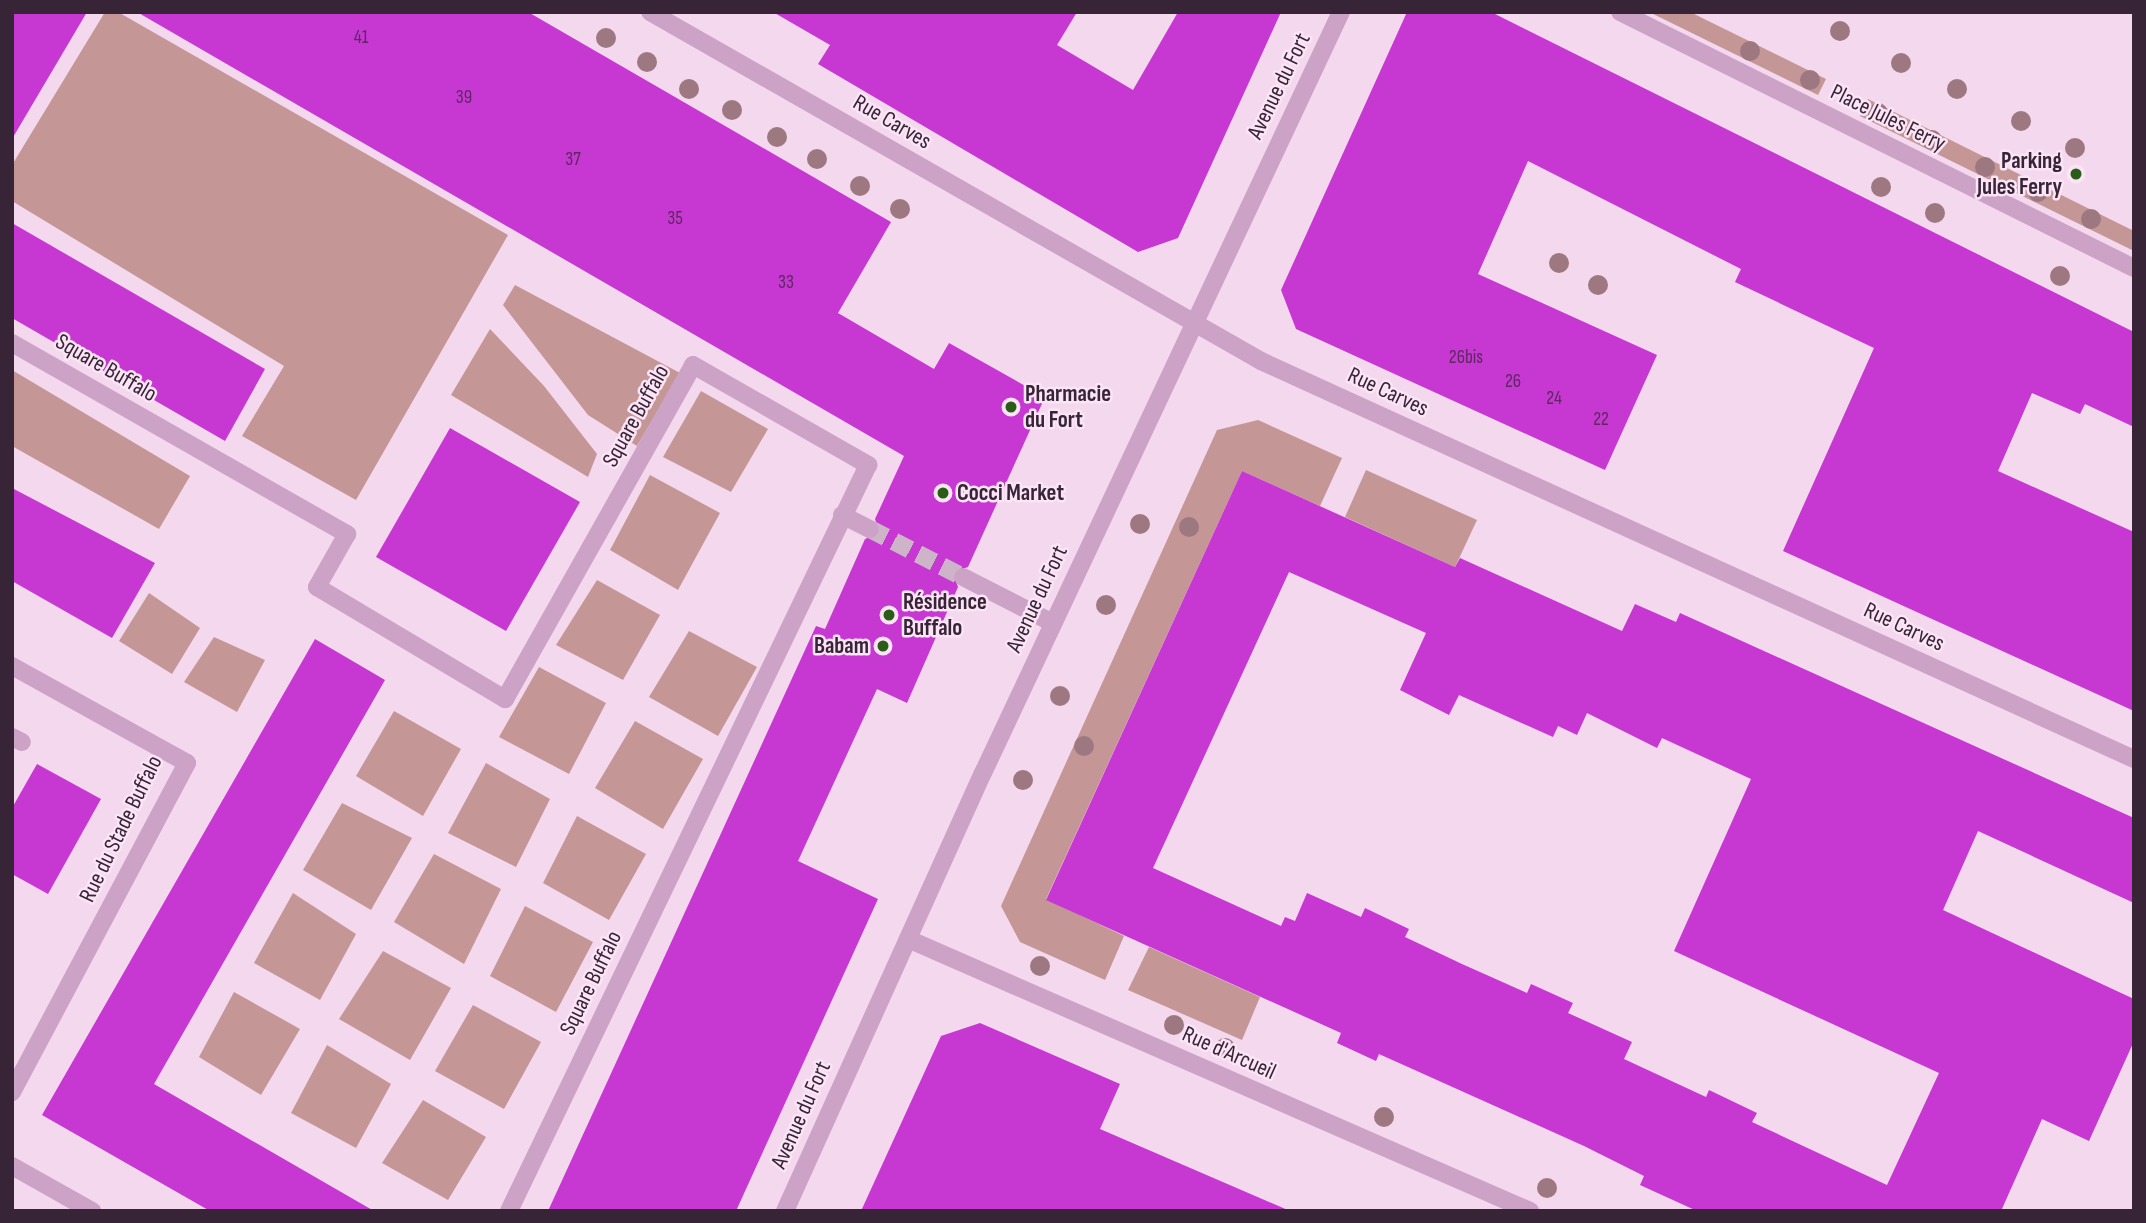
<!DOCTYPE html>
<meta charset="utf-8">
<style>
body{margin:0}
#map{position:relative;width:2146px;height:1223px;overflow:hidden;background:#f4d8ee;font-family:"Sofia Sans Condensed",sans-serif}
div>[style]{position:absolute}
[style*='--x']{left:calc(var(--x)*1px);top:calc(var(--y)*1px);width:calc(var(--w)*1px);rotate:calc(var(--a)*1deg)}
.green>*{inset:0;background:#c49796}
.building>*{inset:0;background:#c737d2}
.minor-tunnel>*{height:18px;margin-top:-9px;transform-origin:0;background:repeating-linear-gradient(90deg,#ceb4c9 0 18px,transparent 0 27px)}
.minor>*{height:18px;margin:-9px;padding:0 9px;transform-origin:9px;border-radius:9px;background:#cda2c7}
.trees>*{width:20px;height:20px;margin:-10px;border-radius:50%;background:#9e7881}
.dots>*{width:19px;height:19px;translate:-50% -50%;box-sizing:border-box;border:4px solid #fbe4f6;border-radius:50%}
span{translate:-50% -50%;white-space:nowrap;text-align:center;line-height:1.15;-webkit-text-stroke:5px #fbe4f6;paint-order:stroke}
.number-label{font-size:19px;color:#5b2a5e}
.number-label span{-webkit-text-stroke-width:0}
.street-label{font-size:23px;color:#372537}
.poi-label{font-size:23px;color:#372537;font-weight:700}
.right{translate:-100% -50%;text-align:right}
.left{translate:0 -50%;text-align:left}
.frame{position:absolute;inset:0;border:14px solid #372537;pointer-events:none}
</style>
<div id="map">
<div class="green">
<i style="clip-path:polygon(105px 12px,118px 12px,508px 235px,356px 500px,242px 436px,284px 366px,12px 201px,12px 165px)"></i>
<i style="clip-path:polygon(1649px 12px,1690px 12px,1826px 79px,1818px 95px)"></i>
<i style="clip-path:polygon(1868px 99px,2134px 231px,2134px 251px,1860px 116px)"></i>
<i style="clip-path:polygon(515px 285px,680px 373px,637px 446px,588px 415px,503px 305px)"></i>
<i style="clip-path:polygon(490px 329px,544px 386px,597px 454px,588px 477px,451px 395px)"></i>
<i style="clip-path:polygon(12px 370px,190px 476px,159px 529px,12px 446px)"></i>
<i style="clip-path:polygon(701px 391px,768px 429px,731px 492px,663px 457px)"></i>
<i style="clip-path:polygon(1258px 420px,1342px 458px,1320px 506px,1242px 471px,1046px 899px,1124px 936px,1105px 980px,1020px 942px,1001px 906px,1217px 430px)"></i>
<i style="clip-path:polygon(1366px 470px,1477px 520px,1455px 567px,1345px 517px)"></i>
<i style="clip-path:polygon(650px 475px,720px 513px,678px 590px,610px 550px)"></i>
<i style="clip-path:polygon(597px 580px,660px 615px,623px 680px,556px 645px)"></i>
<i style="clip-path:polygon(149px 593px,200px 628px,172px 674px,119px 641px)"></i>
<i style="clip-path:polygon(689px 631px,757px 667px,718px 736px,649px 697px)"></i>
<i style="clip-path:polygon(214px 637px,265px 660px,237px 712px,184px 682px)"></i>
<i style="clip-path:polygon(539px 667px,606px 703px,569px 774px,499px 737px)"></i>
<i style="clip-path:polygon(394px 711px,461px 749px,423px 816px,356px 776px)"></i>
<i style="clip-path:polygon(635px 721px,703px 759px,663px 829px,595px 788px)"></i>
<i style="clip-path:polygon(486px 763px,550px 799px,516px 867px,448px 833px)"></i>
<i style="clip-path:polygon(342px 803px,412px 838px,371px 910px,303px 870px)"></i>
<i style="clip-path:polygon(577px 816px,646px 854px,609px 920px,543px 883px)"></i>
<i style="clip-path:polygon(434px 854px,501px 889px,464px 964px,394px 922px)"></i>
<i style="clip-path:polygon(293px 893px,356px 934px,320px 1000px,254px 963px)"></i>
<i style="clip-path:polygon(525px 906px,593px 942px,556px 1012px,490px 976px)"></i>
<i style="clip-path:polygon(1149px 947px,1260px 997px,1242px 1040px,1128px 990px)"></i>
<i style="clip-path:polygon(383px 951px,451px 988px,410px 1060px,339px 1019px)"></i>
<i style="clip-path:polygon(234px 992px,300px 1029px,261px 1095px,199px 1057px)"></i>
<i style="clip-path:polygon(473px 1005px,541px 1042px,504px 1109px,435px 1071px)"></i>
<i style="clip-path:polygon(327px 1045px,391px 1084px,356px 1148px,291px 1113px)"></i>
<i style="clip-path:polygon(423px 1100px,486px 1137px,448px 1200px,382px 1163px)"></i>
</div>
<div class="building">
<i style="clip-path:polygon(12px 12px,87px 12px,12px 139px)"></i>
<i style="clip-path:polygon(137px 12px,528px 12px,891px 222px,838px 313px,934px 369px,949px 343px,1045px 397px,968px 567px,953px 572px,958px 587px,907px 703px,877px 689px,798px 861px,878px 899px,736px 1211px,548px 1211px,816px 626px,825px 629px,865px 539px,880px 533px,875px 519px,904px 456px)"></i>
<i style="clip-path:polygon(773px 12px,1077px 12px,1057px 45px,1133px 90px,1178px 12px,1281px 12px,1178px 238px,1138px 252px,818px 64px,830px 45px)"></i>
<i style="clip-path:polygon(1407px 12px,1491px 12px,2134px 332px,2134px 427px,2085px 404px,2080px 414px,2032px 393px,1998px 471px,2134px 532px,2134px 711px,1783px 551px,1874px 348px,1735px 282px,1741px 269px,1528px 161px,1478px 274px,1657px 355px,1605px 470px,1296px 329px,1281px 290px)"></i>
<i style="clip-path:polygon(12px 223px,265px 369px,225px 441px,12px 318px)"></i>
<i style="clip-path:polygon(450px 428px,580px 502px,506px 631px,376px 557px)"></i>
<i style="clip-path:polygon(evenodd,1242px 471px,1455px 567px,1460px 558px,1622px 631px,1635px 604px,1676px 622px,1680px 613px,2134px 818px,2134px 903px,1978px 831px,1943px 910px,2134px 999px,2134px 1041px,2089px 1141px,2042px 1119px,2001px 1211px,1697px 1211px,1640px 1185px,1644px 1176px,1584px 1146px,1379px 1054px,1376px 1061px,1337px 1043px,1341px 1033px,1046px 900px,1242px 471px,1289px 572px,1426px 633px,1400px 690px,1449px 715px,1459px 695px,1553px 737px,1558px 726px,1577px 735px,1587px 713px,1657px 748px,1662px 738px,1751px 779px,1674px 951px,1939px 1073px,1887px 1185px,1752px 1122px,1757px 1113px,1709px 1090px,1706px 1097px,1624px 1059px,1632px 1042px,1568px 1013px,1573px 1003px,1531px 984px,1527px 993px,1462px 964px,1405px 937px,1409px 929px,1365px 908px,1361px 917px,1307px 893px,1295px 921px,1285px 917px,1281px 926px,1153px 868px,1289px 572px)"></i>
<i style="clip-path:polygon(12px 488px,155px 563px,112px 638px,12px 581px)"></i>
<i style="clip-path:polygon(315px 639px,385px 680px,154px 1084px,374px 1211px,210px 1211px,42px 1115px)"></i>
<i style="clip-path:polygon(37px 764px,101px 799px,48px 894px,12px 874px,12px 808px)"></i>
<i style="clip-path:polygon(980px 1023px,1120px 1084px,1100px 1129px,1290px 1211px,861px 1211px,941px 1036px)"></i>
</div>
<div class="minor-tunnel">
<i style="--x:870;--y:529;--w:105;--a:27.3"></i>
</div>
<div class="minor">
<i style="--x:650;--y:12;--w:704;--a:29.73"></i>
<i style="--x:1261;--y:361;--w:959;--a:24.51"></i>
<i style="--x:1620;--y:12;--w:574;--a:26.48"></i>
<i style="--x:12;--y:343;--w:386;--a:29.7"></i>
<i style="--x:347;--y:534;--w:61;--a:119.5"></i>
<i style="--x:317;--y:587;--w:219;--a:30.8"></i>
<i style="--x:505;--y:699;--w:383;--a:-60.6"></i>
<i style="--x:693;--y:365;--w:202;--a:29.7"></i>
<i style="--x:868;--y:465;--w:828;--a:115.7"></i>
<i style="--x:842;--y:515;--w:31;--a:27"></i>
<i style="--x:963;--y:577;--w:101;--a:27.1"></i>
<i style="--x:12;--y:666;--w:200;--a:29"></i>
<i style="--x:187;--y:763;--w:373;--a:118"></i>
<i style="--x:12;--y:737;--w:11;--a:27"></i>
<i style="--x:908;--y:939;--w:679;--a:23.62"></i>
<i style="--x:12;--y:1166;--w:92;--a:29.4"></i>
<i style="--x:785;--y:1211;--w:481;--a:-65.7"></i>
<i style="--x:983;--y:773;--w:841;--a:-64.81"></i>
</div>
<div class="trees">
<i style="left:1840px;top:31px"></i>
<i style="left:606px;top:38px"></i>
<i style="left:1750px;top:51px"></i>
<i style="left:647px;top:62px"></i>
<i style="left:1901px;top:63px"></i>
<i style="left:1810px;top:80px"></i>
<i style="left:689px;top:89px"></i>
<i style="left:1957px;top:89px"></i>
<i style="left:732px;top:110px"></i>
<i style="left:1878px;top:113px"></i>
<i style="left:2021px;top:121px"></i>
<i style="left:777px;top:137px"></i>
<i style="left:1932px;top:140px"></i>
<i style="left:2075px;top:148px"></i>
<i style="left:817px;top:159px"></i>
<i style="left:1985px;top:167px"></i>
<i style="left:860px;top:186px"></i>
<i style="left:1881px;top:187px"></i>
<i style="left:2038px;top:192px"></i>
<i style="left:900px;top:209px"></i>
<i style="left:1935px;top:213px"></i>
<i style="left:2091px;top:219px"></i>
<i style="left:1559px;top:263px"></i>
<i style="left:2060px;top:276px"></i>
<i style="left:1598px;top:285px"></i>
<i style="left:1140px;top:524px"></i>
<i style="left:1189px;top:527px"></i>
<i style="left:1106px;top:605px"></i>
<i style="left:1060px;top:696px"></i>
<i style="left:1084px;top:746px"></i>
<i style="left:1023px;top:780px"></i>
<i style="left:1040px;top:966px"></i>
<i style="left:1174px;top:1025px"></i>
<i style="left:1225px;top:1048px"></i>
<i style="left:1384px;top:1117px"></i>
<i style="left:1547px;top:1188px"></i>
</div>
<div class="dots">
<i style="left:2076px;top:174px;background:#285c17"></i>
<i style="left:1011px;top:407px;background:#285c17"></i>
<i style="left:943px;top:493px;background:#285c17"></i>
<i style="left:889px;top:615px;background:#285c17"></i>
<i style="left:883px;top:646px;background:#285c17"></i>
</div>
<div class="number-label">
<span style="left:361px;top:38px">41</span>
<span style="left:464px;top:98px">39</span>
<span style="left:573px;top:160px">37</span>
<span style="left:675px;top:219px">35</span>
<span style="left:786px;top:283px">33</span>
<span style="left:1466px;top:358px">26bis</span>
<span style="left:1513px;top:382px">26</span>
<span style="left:1554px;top:399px">24</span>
<span style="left:1601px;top:420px">22</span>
</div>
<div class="street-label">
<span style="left:1279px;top:86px;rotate:-64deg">Avenue du Fort</span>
<span style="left:1888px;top:118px;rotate:26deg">Place Jules Ferry</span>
<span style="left:892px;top:122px;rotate:30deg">Rue Carves</span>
<span style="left:106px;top:368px;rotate:30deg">Square Buffalo</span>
<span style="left:1388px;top:392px;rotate:25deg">Rue Carves</span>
<span style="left:636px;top:416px;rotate:-61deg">Square Buffalo</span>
<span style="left:1037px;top:599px;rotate:-65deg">Avenue du Fort</span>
<span style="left:1904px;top:627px;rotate:25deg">Rue Carves</span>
<span style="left:121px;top:829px;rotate:-64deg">Rue du Stade Buffalo</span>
<span style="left:591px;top:983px;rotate:-64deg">Square Buffalo</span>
<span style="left:1229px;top:1053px;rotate:24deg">Rue d'Arcueil</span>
<span style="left:801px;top:1115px;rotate:-66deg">Avenue du Fort</span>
</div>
<div class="poi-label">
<span class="right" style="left:2062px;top:174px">Parking<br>Jules Ferry</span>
<span class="left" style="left:1025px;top:407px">Pharmacie<br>du Fort</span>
<span class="left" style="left:957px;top:493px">Cocci Market</span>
<span class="left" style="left:903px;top:615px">Résidence<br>Buffalo</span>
<span class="right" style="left:869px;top:646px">Babam</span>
</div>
<div class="frame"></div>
</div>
